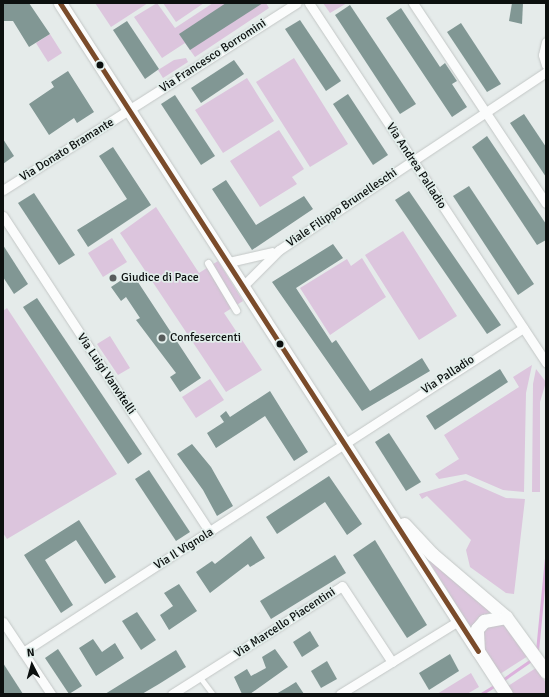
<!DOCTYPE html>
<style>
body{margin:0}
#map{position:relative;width:549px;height:697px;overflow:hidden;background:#e5ebea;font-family:Signika,sans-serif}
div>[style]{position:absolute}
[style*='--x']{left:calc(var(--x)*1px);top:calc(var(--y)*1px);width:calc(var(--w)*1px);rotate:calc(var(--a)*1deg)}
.green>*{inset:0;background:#dcc5dd}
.stream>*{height:3px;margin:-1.5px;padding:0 1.5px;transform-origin:1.5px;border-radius:1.5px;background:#dcb1dc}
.building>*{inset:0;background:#819794}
.roads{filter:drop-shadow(0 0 1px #c3c7c6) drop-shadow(0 0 1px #c3c7c6)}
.service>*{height:4.5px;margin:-2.25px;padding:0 2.25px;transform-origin:2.25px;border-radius:2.25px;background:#fbfcfc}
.pedestrian>*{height:7px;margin:-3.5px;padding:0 3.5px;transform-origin:3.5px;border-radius:3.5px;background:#fbfcfc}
.minor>*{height:9px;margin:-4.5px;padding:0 4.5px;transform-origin:4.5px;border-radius:4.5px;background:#fbfcfc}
.secondary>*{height:13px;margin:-6.5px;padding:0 6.5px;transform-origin:6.5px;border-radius:6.5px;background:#fbfcfc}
.bus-1>*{height:5px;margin:-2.5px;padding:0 2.5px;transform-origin:2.5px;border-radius:2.5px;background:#7a4b2a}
.dots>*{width:11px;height:11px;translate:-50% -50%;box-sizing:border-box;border:2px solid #e2eeeb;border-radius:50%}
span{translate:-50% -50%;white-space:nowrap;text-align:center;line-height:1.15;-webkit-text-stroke:3.5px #e2eeeb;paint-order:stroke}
.street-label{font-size:12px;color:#0c100f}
.poi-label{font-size:12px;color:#0c100f}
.left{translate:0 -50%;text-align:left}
.frame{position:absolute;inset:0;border:4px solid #0c100f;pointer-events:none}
.north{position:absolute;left:12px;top:645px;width:40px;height:40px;-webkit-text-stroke:3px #e2eeeb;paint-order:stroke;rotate:354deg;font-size:11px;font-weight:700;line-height:16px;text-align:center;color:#0c100f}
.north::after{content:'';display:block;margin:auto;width:14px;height:18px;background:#0c100f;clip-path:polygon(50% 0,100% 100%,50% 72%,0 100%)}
</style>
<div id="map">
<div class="green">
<i style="clip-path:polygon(95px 3px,148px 3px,111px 27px)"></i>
<i style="clip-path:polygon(157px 3px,175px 28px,213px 3px,266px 3px,269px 8px,195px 57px,185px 43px,162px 58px,134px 17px)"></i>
<i style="clip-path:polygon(163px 3px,204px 3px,176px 22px)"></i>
<i style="clip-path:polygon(323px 3px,347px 3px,330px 13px)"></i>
<i style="clip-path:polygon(50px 34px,62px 53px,48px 62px,36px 43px)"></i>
<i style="clip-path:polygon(186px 58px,188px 62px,163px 78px,158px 70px,174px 60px)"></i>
<i style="clip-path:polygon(294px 58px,348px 144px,310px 167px,256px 82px)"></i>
<i style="clip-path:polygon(247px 78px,274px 121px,223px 153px,195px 110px)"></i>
<i style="clip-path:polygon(279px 130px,304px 169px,292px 177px,297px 184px,260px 207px,230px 161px)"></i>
<i style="clip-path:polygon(156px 207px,199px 273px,218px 261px,243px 301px,224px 313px,262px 370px,226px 392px,120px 233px)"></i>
<i style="clip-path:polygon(403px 231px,457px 316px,419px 340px,365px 255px)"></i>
<i style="clip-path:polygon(112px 238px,127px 262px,103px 277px,88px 253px)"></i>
<i style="clip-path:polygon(362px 258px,386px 297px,330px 335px,300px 288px,347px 259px,351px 266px)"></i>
<i style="clip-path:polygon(7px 308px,117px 474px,7px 539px,3px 533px,3px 311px)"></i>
<i style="clip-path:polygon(110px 336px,130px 368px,118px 375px,97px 344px)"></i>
<i style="clip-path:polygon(532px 365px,526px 393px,524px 492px,503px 490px,466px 474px,439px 479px,435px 474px,459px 459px,444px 435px,519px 387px,513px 377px)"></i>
<i style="clip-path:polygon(536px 369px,546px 382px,540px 402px,540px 492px,532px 492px,533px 384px)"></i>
<i style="clip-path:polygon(210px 379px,224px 400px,196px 418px,182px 397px)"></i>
<i style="clip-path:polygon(465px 480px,506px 498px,525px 499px,514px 594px,506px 593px,470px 567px,466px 550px,471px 540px,427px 496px,422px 499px,419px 494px)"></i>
<i style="clip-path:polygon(425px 555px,497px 610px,479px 617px,471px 629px)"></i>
<i style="clip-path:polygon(504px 623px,528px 656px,500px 674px,482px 645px,483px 631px,487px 626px)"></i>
<i style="clip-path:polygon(536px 668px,546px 683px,546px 694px,513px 694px,508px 686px)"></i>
<i style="clip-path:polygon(471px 673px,479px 687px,467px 694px,437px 694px)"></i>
</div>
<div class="stream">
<i style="--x:537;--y:651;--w:93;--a:-84.5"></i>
<i style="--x:501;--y:681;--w:38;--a:-35"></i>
<i style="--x:481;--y:694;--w:19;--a:-32"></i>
</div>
<div class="building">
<i style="clip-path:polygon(3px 3px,29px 3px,50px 34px,29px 47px,13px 21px,3px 21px)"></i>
<i style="clip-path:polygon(226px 3px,263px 3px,190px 50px,179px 34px)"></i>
<i style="clip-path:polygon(512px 3px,523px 3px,522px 24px,509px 21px)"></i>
<i style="clip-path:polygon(350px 5px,416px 104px,400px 114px,335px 15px)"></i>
<i style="clip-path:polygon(401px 8px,440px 67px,445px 63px,457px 81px,452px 84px,467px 107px,452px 117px,386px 18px)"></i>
<i style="clip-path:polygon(300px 20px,341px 81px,326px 91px,285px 29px)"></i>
<i style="clip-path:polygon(127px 21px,159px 69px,145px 79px,113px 30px)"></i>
<i style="clip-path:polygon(461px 23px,501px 84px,487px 92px,447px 32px)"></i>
<i style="clip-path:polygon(234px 60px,244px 74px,201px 103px,191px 88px)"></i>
<i style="clip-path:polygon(68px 71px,94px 112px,77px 123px,74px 118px,49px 135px,29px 104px,54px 87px,51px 82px)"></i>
<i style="clip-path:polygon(348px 94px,388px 155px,373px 165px,333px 104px)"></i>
<i style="clip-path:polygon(175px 95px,215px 156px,201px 165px,161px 104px)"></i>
<i style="clip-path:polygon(524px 114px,546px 147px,546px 177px,510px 123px)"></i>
<i style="clip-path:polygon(487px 136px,546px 224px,546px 240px,537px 245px,472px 147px)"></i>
<i style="clip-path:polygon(3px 139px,14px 156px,3px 164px)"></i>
<i style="clip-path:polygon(113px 147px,151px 205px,88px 247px,77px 230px,127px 199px,99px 156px)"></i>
<i style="clip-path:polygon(226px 180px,256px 225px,304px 196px,313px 209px,252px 250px,212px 189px)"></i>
<i style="clip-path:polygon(469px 186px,534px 284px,518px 295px,453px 196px)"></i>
<i style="clip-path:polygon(409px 191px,501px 325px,487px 334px,395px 200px)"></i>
<i style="clip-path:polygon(34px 193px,75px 255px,59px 265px,18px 203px)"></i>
<i style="clip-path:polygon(333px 244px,343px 258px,296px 288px,332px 343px,336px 340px,370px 391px,422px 358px,430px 371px,362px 411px,272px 282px)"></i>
<i style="clip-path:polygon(3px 245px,28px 284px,14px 294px,3px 277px)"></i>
<i style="clip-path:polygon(132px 273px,201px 378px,180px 392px,170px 377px,176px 373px,136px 320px,140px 318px,126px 297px,121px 301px,111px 287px)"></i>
<i style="clip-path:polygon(37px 298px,142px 454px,128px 464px,23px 307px)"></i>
<i style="clip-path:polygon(500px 369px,508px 382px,435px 430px,426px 416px)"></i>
<i style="clip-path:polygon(270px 391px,308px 452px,294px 461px,265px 416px,216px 448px,207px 433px,224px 422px,220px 416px,226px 411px,230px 417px)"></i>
<i style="clip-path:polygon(389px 433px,421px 482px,406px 491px,375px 442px)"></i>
<i style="clip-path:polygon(192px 444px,211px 467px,233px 506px,217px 516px,203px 490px,177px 454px)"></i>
<i style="clip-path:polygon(149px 470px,190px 532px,176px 541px,135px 479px)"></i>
<i style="clip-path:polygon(329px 476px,362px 524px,347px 535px,325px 502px,277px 534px,266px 517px)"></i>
<i style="clip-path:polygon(79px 520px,116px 577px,105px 584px,76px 540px,45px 560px,73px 605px,61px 613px,24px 555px)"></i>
<i style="clip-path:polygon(251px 536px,265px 558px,250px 567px,248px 564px,210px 593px,196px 572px,212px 561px,215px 564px)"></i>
<i style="clip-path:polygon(375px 540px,427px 625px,407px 638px,353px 555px)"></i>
<i style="clip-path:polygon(335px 555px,346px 573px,271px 619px,260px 601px)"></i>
<i style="clip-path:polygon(179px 584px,197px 611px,169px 630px,160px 615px,173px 606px,164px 593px)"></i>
<i style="clip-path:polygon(137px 612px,156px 640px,141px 650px,122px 621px)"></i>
<i style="clip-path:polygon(310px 631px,319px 646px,302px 657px,293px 642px)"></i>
<i style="clip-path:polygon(93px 639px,102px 652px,115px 643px,124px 658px,96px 676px,79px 648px)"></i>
<i style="clip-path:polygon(58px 649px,82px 686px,69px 694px,45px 658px)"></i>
<i style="clip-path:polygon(275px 649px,288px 667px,250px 694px,242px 694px,234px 677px,247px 669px,251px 676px,266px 668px,262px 657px)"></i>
<i style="clip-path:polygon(176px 650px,186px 667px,159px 684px,142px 694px,105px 694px)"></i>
<i style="clip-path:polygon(450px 654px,459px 671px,429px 690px,419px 673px)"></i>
<i style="clip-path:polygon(327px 661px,337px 679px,321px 688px,311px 671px)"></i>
<i style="clip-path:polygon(3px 663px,23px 694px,3px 694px)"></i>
<i style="clip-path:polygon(296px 682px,304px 694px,276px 694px,288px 687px)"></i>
</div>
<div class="roads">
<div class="service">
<i style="--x:200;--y:677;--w:21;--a:53"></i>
</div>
<div class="pedestrian">
<i style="--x:208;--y:263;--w:55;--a:59.2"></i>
</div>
<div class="minor">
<i style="--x:309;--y:3;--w:431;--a:56.6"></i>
<i style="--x:413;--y:3;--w:240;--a:56.4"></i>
<i style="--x:546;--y:42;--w:13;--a:103"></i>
<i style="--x:543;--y:55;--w:10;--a:73"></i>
<i style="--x:3;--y:190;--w:348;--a:-32.5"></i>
<i style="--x:3;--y:216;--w:378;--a:56.8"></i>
<i style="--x:229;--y:262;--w:44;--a:-13.1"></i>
<i style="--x:244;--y:285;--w:49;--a:-45"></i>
<i style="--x:279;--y:250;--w:321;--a:-33.7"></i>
<i style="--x:3;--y:622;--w:87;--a:56.3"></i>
<i style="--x:23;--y:652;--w:596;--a:-32.94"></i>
<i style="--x:172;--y:694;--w:201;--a:-32.4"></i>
<i style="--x:342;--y:586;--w:91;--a:56.7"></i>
<i style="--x:340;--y:694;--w:139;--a:-31.7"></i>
</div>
<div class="secondary">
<i style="--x:60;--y:3;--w:771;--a:57.18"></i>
<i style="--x:404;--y:524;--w:41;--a:47"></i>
<i style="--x:432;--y:554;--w:97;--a:40.4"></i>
<i style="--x:506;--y:694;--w:51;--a:-123.1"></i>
<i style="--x:478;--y:651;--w:22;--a:-93"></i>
<i style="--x:477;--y:629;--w:11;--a:-49"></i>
<i style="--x:484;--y:621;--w:22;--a:-10"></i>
<i style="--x:506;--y:617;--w:68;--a:54"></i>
</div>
</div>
<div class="bus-1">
<i style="--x:60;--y:3;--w:771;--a:57.18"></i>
</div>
<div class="dots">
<i style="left:100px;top:65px;background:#0c100f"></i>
<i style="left:113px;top:278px;background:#585d5c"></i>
<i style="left:162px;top:338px;background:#585d5c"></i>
<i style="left:280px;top:344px;background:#0c100f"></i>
</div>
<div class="street-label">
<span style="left:213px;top:56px;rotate:-33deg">Via Francesco Borromini</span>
<span style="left:67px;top:150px;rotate:-32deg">Via Donato Bramante</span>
<span style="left:416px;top:166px;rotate:57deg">Via Andrea Palladio</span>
<span style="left:342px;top:208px;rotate:-34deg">Viale Filippo Brunelleschi</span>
<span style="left:106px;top:374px;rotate:56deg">Via Luigi Vanvitelli</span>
<span style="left:448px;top:375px;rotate:-33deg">Via Palladio</span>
<span style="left:184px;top:549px;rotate:-32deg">Via Il Vignola</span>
<span style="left:285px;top:623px;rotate:-33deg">Via Marcello Piacentini</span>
</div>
<div class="poi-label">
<span class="left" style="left:121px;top:278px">Giudice di Pace</span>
<span class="left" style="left:170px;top:338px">Confesercenti</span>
</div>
<div class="frame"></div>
<div class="north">N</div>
</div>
